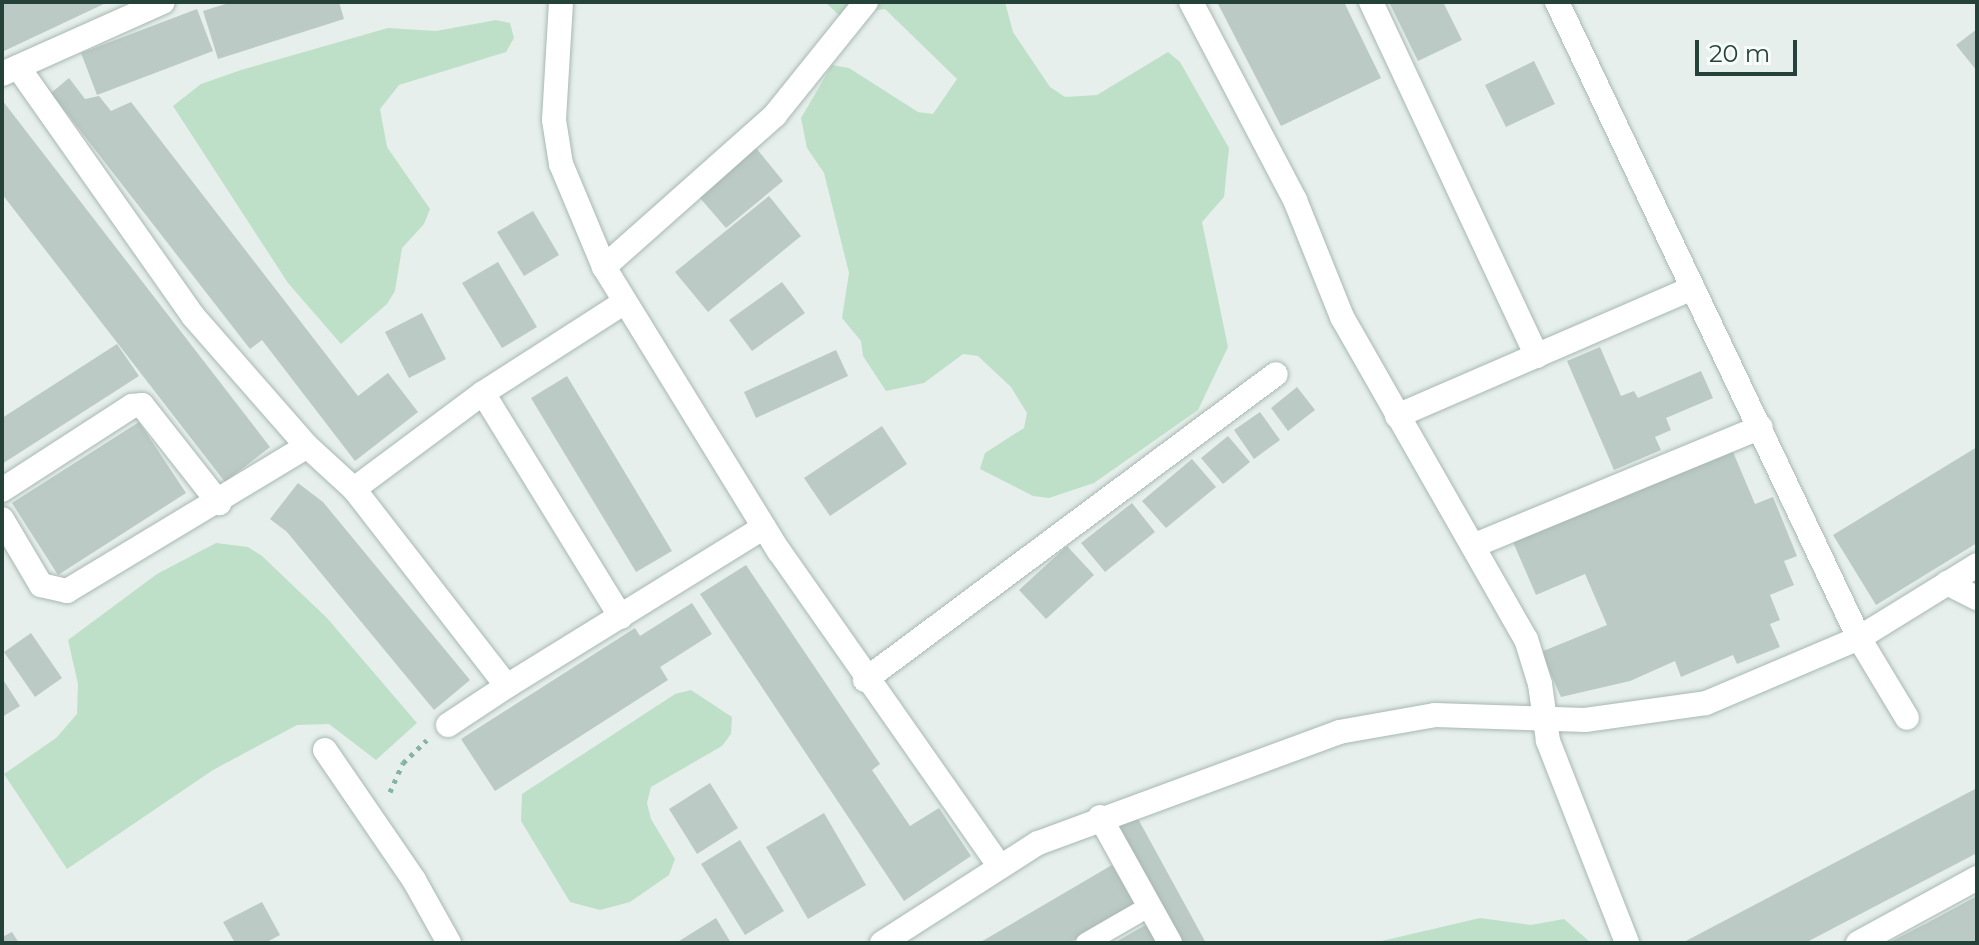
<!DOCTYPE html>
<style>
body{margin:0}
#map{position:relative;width:1979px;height:945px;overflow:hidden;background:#e6efeb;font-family:Montserrat,sans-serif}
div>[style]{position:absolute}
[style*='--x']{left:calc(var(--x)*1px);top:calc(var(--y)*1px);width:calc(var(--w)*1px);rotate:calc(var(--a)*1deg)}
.green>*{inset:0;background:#bfe0c8}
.building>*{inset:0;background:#bbcac4}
.path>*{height:5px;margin-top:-2.5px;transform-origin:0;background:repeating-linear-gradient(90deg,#86b3a5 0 4px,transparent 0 10px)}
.roads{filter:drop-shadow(0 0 2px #a8b8b2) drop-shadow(0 0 2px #a8b8b2)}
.service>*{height:20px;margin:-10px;padding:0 10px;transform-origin:10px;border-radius:10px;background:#fff}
.minor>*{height:24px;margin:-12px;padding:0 12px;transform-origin:12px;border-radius:12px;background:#fff}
.tertiary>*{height:24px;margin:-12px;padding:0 12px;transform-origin:12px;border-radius:12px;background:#fff}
span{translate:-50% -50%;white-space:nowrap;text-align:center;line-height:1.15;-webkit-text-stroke:7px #f7fbf9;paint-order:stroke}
.frame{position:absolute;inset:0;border:4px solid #24423a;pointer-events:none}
.scale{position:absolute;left:1695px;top:40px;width:102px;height:36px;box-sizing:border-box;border:4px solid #24423a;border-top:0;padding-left:10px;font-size:24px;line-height:28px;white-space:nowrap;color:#24423a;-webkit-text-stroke:6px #f7fbf9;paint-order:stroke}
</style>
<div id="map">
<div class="green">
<i style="clip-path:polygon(825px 2px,1005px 2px,1013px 32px,1050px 87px,1065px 97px,1097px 95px,1168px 52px,1180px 62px,1229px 148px,1224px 197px,1202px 222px,1228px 347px,1198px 410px,1094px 483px,1049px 498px,1033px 496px,980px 469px,985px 453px,1024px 428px,1027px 413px,1011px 387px,978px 356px,963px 354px,924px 383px,886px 391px,863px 356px,861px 341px,842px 318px,849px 273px,824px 173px,807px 148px,801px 118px,832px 65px,849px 68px,918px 112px,933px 114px,957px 79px,885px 9px,840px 16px)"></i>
<i style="clip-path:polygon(496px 20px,510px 23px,514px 38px,506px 52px,399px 85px,380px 109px,387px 147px,430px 209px,424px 224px,402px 248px,395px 291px,387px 304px,341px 344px,288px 283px,173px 106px,201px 84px,241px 70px,388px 28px,436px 31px)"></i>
<i style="clip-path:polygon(216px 543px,248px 547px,262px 556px,327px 618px,417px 723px,376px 760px,329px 724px,297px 725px,213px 770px,67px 869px,4px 774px,56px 738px,77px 714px,78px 684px,68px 640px,157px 574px)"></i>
<i style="clip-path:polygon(691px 690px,732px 717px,731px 734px,722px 746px,651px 787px,647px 803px,651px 819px,675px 859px,669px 875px,630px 902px,600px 910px,570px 902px,521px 821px,522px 794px,675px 694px)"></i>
<i style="clip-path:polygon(1480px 918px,1531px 925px,1564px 919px,1591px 943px,1373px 943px)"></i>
</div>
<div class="building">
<i style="clip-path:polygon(2px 2px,108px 2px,2px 52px)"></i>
<i style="clip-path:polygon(232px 2px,339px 2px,344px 19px,218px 59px,203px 11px)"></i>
<i style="clip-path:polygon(1217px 2px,1344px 2px,1381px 78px,1281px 126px)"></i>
<i style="clip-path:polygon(1389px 2px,1443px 2px,1462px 40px,1418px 61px)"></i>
<i style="clip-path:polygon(197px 9px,213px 51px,97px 95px,81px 53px)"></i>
<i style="clip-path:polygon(1977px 29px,1977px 71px,1956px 45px)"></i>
<i style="clip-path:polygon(1534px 61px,1555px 104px,1506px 127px,1485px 85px)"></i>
<i style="clip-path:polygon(69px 78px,85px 99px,99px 96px,111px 111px,131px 102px,358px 396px,388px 373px,418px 412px,355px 461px,262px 340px,250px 349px,51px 93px)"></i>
<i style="clip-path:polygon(2px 100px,270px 447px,225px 482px,2px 194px)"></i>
<i style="clip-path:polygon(752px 143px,783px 181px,726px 228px,694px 191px)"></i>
<i style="clip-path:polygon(769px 196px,801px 236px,708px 312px,675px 272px)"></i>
<i style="clip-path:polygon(533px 211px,559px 255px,524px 276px,497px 232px)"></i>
<i style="clip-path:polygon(498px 262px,537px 327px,502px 348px,462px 283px)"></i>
<i style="clip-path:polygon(782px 282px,805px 313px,752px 351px,729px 320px)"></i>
<i style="clip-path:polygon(422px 313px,446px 359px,409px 378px,385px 332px)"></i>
<i style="clip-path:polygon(117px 344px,139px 376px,2px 464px,2px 418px)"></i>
<i style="clip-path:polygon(1600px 347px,1621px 396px,1634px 391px,1638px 398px,1701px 371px,1713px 398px,1666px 418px,1671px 430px,1655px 437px,1661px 450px,1614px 470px,1567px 361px)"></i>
<i style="clip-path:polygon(836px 350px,848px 376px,756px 418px,744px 392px)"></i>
<i style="clip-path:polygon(567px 376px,672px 551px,636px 572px,531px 398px)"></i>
<i style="clip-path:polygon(1297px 387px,1315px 410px,1288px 431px,1271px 408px)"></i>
<i style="clip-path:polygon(1260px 412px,1280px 440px,1254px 459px,1234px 430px)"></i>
<i style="clip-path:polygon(139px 422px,186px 493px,58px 575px,12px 503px)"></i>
<i style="clip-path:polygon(882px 426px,907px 464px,830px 516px,804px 478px)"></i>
<i style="clip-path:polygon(1228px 436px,1250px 462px,1223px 484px,1201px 458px)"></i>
<i style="clip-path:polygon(1977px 447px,1977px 543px,1876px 605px,1833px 535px)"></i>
<i style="clip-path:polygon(1733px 452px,1755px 504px,1773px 497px,1797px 556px,1784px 561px,1794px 585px,1770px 595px,1780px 620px,1770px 624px,1780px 647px,1737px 664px,1733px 655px,1681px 677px,1675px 661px,1630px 681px,1561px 697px,1541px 652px,1607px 625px,1585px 574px,1536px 595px,1513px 542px)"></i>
<i style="clip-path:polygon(1192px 459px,1216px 487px,1166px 528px,1142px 501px)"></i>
<i style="clip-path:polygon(298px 483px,323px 502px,470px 680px,434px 710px,287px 532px,270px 519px)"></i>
<i style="clip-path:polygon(1132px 503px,1155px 532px,1105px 572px,1081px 543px)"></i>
<i style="clip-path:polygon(1067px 546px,1094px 575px,1046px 619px,1019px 590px)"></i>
<i style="clip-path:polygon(746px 565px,880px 764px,872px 770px,910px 826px,939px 808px,971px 856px,904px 901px,700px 594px)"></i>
<i style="clip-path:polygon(692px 603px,712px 634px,660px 667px,668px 680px,495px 791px,461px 739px,635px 628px,640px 636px)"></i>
<i style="clip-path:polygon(31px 633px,62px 678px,35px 697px,4px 652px)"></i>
<i style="clip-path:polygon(2px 678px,20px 706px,2px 717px)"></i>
<i style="clip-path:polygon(710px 783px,738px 828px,697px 854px,669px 809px)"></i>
<i style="clip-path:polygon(1977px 788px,1977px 853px,1805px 943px,1682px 943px)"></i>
<i style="clip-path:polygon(824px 813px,866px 885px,808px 919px,766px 847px)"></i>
<i style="clip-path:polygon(1137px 817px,1206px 943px,1174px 943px,1112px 830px)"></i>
<i style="clip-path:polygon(740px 840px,784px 911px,745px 935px,701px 864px)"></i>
<i style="clip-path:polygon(1112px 865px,1135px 904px,1069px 943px,979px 943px)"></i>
<i style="clip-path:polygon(1977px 896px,1977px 943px,1888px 943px,1929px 922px)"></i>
<i style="clip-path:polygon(262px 902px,280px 935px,265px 943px,235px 943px,223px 922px)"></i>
<i style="clip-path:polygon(716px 918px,731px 943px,676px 943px)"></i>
<i style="clip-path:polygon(1149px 923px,1160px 943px,1114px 943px)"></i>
<i style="clip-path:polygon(12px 932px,19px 943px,2px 943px,2px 937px)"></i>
</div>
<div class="path">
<i style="--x:390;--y:792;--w:32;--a:-66"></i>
<i style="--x:403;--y:763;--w:33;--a:-44"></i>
</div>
<div class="roads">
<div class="service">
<i style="--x:1086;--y:943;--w:60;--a:-30"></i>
</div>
<div class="minor">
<i style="--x:1191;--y:2;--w:224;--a:62.3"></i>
<i style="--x:1295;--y:200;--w:126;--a:68.1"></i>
<i style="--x:1342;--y:317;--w:371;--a:60.3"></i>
<i style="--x:1526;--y:639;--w:47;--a:72.7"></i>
<i style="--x:1540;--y:684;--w:58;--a:82"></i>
<i style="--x:1548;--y:741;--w:217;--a:68.6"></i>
<i style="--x:1371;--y:2;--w:391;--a:64.9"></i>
<i style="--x:1557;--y:2;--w:704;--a:64.6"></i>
<i style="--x:1859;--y:638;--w:93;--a:59"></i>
<i style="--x:18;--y:67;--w:304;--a:54.9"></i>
<i style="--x:193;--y:316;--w:173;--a:48.8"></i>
<i style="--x:307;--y:446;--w:64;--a:42.5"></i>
<i style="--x:354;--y:489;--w:249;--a:52.2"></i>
<i style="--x:507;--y:686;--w:302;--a:-31.7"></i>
<i style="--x:2;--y:74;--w:176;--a:-24.1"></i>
<i style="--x:604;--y:267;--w:229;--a:-41.6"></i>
<i style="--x:775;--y:115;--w:145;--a:-51.2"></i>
<i style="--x:483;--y:393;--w:263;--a:58.4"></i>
<i style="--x:1397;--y:416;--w:322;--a:-23.4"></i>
<i style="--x:354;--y:489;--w:161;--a:-36.7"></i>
<i style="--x:483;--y:393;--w:166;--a:-32.7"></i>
<i style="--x:2;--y:490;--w:155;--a:-32.9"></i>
<i style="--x:132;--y:406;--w:10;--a:-6"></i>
<i style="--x:142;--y:405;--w:125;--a:51.8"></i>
<i style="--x:2;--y:519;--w:77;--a:59.4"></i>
<i style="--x:41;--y:585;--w:27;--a:13"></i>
<i style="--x:67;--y:591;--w:280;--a:-31.1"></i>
<i style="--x:1475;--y:545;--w:309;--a:-22.4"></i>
<i style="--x:865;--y:680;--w:512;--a:-36.67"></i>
<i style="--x:448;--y:725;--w:71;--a:-33.5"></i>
<i style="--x:325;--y:750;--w:158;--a:55.6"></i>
<i style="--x:414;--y:880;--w:72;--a:60.9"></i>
<i style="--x:1100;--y:817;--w:144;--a:60.9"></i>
<i style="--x:1858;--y:943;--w:136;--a:-28.6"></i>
</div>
<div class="tertiary">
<i style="--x:561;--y:2;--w:118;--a:93.4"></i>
<i style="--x:554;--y:120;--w:45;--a:81"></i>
<i style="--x:561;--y:164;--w:112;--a:67.3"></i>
<i style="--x:604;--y:267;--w:334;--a:58.4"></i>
<i style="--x:779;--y:551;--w:382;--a:55"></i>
<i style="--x:1947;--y:583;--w:34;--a:27"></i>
<i style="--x:882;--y:943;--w:185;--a:-32.7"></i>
<i style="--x:1038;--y:843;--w:321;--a:-20.2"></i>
<i style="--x:1339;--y:732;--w:97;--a:-10"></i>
<i style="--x:1435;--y:715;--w:150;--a:1.9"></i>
<i style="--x:1585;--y:720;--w:122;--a:-8"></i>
<i style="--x:1706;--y:703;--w:166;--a:-23"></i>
<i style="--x:1859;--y:638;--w:139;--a:-31.7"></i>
</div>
</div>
<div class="frame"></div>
<div class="scale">20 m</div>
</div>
